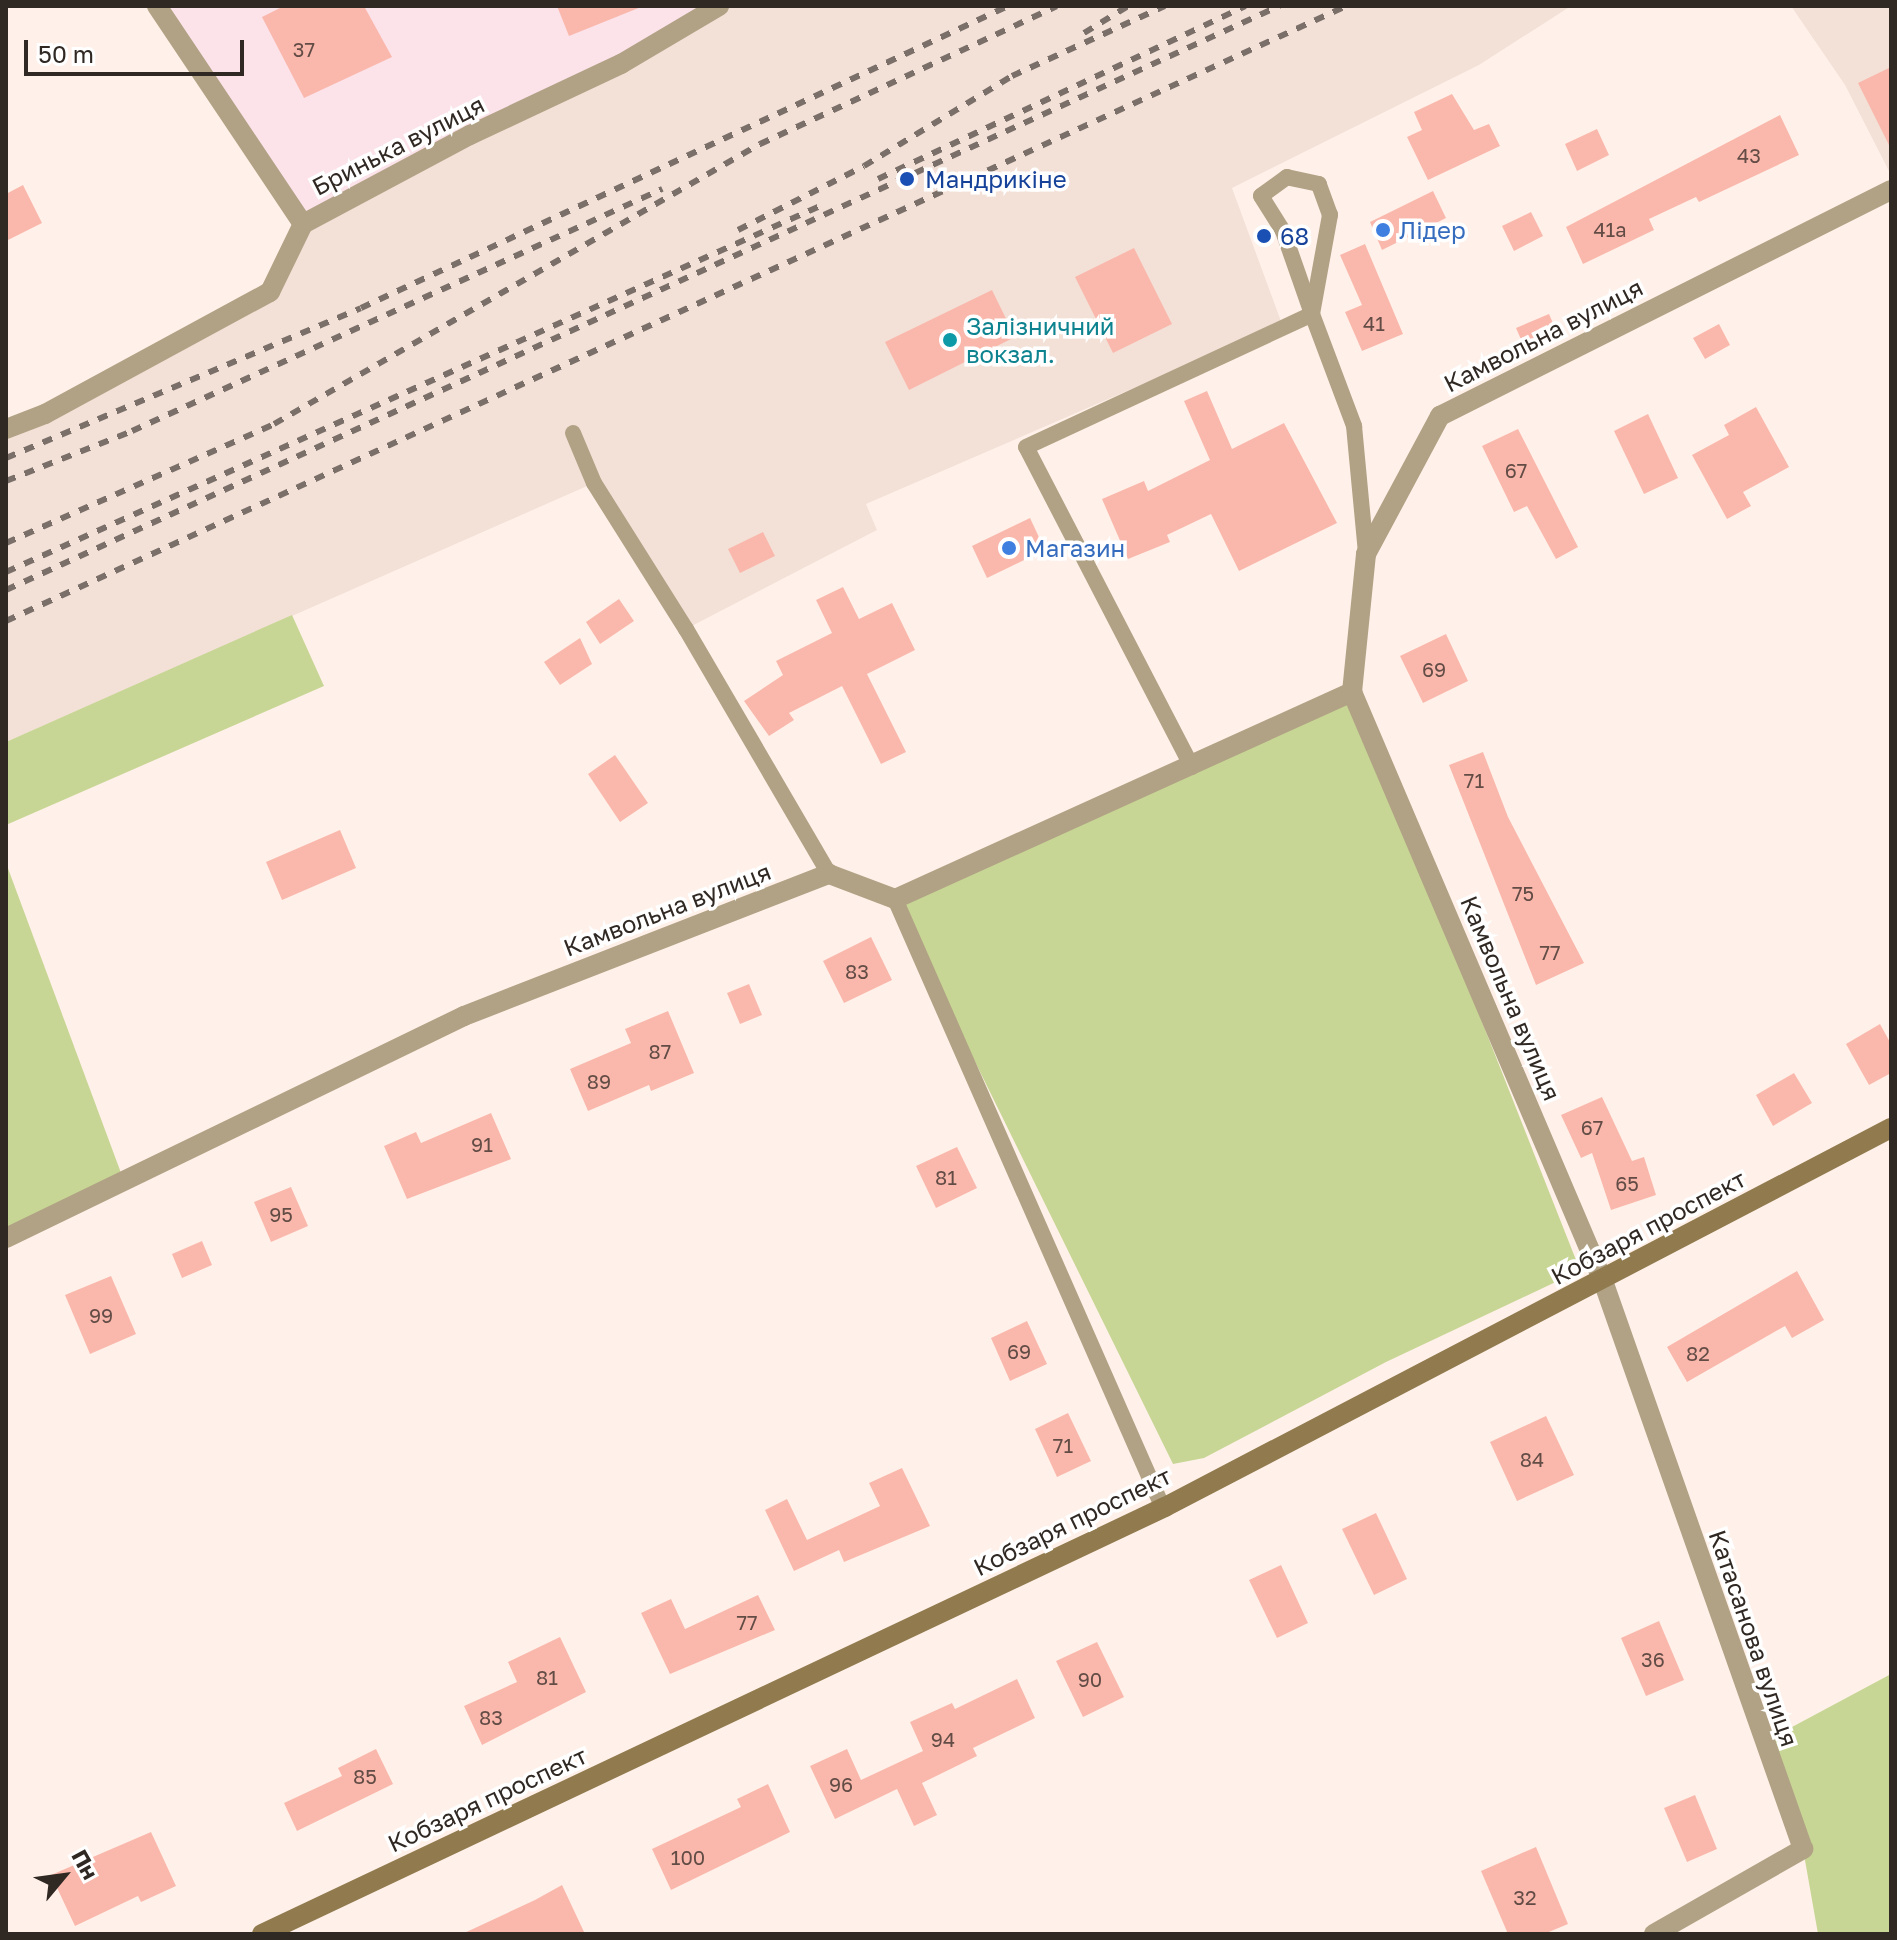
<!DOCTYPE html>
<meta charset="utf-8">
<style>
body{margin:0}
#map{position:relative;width:1897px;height:1940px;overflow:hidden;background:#fff1e9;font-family:"Golos Text",sans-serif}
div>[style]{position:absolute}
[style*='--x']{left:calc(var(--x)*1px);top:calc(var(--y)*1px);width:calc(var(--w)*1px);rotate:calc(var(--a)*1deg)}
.industrial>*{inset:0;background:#fce2e9}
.built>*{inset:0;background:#f3e1d7}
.green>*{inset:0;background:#c8d695}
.building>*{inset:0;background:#fab8ac}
.service>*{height:16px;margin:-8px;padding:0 8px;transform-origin:8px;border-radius:8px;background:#b1a285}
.minor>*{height:20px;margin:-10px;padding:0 10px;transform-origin:10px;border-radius:10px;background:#b1a285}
.secondary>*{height:20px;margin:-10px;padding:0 10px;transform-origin:10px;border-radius:10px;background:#907a4e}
.rail>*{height:6px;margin-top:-3px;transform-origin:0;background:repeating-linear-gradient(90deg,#7a7069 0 10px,transparent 0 20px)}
.dots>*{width:22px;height:22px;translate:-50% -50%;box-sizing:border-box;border:4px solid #fff;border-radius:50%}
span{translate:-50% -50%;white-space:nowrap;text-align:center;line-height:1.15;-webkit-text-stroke:7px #fff;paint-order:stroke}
.number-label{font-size:20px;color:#624c45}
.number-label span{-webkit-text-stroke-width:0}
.street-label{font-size:24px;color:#302823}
.transit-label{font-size:24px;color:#164399}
.left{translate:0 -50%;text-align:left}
.shop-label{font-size:24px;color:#366cbe}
.culture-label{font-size:24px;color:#0d838f}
.frame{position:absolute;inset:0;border:8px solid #302823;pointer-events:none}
.north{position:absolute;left:24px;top:1836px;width:80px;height:80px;-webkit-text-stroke:6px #fff;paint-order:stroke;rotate:61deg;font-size:22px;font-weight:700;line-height:32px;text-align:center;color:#302823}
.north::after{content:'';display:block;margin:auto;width:28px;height:36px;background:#302823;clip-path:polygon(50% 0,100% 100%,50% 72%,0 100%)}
.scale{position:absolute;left:24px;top:40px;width:220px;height:36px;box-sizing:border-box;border:4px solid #302823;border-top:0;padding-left:10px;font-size:24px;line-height:28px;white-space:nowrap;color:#302823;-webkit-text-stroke:6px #fff;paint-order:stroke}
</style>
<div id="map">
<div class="industrial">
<i style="clip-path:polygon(157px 6px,719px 6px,303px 224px)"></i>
</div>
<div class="built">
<i style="clip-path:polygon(719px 6px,1571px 6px,1479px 65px,1232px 188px,1282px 324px,866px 504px,877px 530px,686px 629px,594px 483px,6px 742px,6px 429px,270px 292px,303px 224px)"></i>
<i style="clip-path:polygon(1791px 6px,1891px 6px,1891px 175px,1845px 85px)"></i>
</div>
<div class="green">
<i style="clip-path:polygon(292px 615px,324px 686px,6px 825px,6px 742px)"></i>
<i style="clip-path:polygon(1352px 692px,1576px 1260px,1562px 1279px,1386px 1362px,1204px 1458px,1173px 1464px,895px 899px)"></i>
<i style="clip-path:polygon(6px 863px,124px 1181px,6px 1238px)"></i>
<i style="clip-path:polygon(1891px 1674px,1891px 1934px,1818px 1934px,1803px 1849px,1762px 1743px)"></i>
</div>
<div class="building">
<i style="clip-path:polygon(284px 6px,364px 6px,392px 57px,304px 98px,262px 17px)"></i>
<i style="clip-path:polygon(557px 6px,641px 6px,641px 7px,569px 36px)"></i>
<i style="clip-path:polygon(1891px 67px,1891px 149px,1858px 83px)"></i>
<i style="clip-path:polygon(1452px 94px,1474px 130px,1489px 124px,1500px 146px,1428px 180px,1407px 137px,1422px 130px,1414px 112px)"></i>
<i style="clip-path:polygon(1780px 115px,1799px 155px,1699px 202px,1696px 197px,1649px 219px,1654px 230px,1583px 264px,1566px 227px)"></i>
<i style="clip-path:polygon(1597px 129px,1609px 155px,1577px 171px,1565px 144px)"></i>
<i style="clip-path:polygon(23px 185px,42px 223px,6px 241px,6px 194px)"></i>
<i style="clip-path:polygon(1433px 191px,1446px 218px,1382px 250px,1370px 222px)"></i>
<i style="clip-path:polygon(1531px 212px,1543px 236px,1514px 251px,1502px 226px)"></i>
<i style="clip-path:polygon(1365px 244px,1403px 334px,1362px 351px,1345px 312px,1362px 305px,1340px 255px)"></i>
<i style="clip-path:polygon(1134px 248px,1172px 324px,1113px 353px,1075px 277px)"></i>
<i style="clip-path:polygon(992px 290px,1015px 337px,909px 390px,885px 342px)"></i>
<i style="clip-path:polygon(1549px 314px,1559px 337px,1526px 351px,1516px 328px)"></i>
<i style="clip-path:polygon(1719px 324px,1730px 345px,1705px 359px,1693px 338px)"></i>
<i style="clip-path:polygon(1207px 391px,1232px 449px,1284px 423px,1337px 523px,1239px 571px,1211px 514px,1167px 535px,1170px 542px,1128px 559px,1102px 499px,1144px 481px,1148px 491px,1210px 460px,1184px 401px)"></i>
<i style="clip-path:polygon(1756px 407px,1789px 467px,1743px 492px,1751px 506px,1727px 519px,1692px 455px,1729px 435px,1724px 425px)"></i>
<i style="clip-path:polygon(1648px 414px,1678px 478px,1644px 494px,1614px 431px)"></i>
<i style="clip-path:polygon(1518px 429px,1578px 547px,1556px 559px,1527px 506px,1514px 512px,1482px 446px)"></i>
<i style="clip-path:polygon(1030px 518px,1045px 550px,987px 578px,972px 546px)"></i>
<i style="clip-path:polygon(763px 532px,775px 556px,740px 573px,728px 549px)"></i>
<i style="clip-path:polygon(843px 587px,859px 619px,892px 603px,915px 650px,867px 674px,906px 752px,881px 764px,842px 686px,789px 713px,794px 720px,769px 736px,744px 701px,783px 675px,776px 661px,832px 633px,816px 600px)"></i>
<i style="clip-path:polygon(619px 599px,634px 621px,600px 644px,586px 622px)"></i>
<i style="clip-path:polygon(1446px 634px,1468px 681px,1423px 703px,1400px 656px)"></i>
<i style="clip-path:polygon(580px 638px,592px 664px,560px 685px,544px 662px)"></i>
<i style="clip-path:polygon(1483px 752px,1508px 817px,1584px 963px,1536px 985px,1449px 765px)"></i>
<i style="clip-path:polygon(615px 755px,648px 803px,620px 822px,588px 774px)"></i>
<i style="clip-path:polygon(340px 830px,356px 868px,282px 900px,266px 862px)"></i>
<i style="clip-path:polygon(871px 937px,892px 980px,844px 1003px,823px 961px)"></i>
<i style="clip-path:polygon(749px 984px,762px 1015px,740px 1024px,727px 993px)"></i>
<i style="clip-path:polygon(668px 1011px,694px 1073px,651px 1091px,649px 1085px,588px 1111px,570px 1069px,631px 1043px,625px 1029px)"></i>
<i style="clip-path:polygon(1880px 1024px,1891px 1044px,1891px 1073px,1869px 1085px,1846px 1044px)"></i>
<i style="clip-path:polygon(1794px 1073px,1812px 1103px,1773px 1126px,1756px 1095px)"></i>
<i style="clip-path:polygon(1602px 1097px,1632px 1161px,1644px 1157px,1656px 1195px,1611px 1210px,1592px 1153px,1581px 1158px,1561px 1115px)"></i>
<i style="clip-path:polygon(491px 1113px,511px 1159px,407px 1199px,384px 1146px,416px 1132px,421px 1143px)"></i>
<i style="clip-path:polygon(957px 1147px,977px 1188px,936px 1208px,916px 1166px)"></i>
<i style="clip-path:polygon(291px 1187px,308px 1226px,271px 1242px,254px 1202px)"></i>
<i style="clip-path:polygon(202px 1241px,212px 1265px,182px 1278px,172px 1254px)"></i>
<i style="clip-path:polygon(1797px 1271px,1824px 1320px,1792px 1338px,1785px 1326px,1687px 1382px,1667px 1347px)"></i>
<i style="clip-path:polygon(111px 1276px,136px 1334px,90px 1354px,65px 1295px)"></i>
<i style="clip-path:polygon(1027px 1321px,1047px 1364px,1010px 1381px,991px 1338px)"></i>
<i style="clip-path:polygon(1068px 1413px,1091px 1461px,1057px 1477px,1035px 1429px)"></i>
<i style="clip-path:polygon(1546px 1416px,1574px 1475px,1517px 1501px,1490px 1442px)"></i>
<i style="clip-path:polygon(902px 1468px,930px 1526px,844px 1562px,839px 1550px,794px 1571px,765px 1510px,787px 1499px,807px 1540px,880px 1506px,869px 1483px)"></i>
<i style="clip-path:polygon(1376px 1513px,1407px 1579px,1374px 1595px,1342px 1529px)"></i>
<i style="clip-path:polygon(1281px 1565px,1308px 1623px,1277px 1638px,1249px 1580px)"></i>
<i style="clip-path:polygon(758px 1595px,775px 1630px,670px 1674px,641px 1613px,671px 1599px,685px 1629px)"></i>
<i style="clip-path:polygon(1659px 1621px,1684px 1680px,1646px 1696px,1621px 1638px)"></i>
<i style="clip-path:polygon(560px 1637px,586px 1692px,482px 1745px,464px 1706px,517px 1682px,508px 1662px)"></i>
<i style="clip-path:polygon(1097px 1642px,1124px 1697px,1083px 1717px,1056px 1661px)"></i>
<i style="clip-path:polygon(1017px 1679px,1035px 1718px,973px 1748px,977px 1756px,922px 1783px,937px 1815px,914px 1826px,897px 1789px,835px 1819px,810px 1766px,847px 1749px,861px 1780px,923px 1751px,910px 1722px,952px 1703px,955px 1709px)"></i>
<i style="clip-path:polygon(376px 1749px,393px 1784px,297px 1831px,284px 1803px,342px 1776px,338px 1768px)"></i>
<i style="clip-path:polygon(768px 1784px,790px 1832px,671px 1890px,652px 1849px,741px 1807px,737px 1799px)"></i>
<i style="clip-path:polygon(1695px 1795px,1717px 1849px,1687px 1862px,1664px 1808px)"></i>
<i style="clip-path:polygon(151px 1832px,176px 1886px,141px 1902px,138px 1896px,75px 1926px,51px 1875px)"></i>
<i style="clip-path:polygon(1536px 1847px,1568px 1924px,1544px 1934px,1508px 1934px,1481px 1871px)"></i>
<i style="clip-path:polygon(562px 1885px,585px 1934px,462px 1934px,535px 1900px)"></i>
</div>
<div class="service">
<i style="--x:1312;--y:314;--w:101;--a:-79.7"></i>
<i style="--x:1330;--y:215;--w:33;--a:-110"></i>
<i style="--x:1319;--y:184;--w:33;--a:-168"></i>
<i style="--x:1287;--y:177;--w:32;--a:144"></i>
<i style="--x:1261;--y:196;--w:41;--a:57.8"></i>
<i style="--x:1283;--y:231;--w:88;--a:70.7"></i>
<i style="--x:1312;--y:314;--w:120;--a:69.4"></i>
<i style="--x:1354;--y:426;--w:129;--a:84.6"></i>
<i style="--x:573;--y:433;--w:54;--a:67.2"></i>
<i style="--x:594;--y:483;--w:173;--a:57.8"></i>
<i style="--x:686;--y:629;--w:284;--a:59.7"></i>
<i style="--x:1192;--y:767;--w:360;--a:-117.4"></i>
<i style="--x:1026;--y:447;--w:315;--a:-24.9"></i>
<i style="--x:895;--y:899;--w:665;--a:66.25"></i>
</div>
<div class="minor">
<i style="--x:157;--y:6;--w:262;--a:56.2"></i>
<i style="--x:6;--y:429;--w:42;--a:-21"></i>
<i style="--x:45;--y:414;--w:256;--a:-28.5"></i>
<i style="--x:270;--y:292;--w:76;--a:-64.1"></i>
<i style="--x:303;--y:224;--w:189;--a:-28.1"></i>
<i style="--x:470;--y:135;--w:167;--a:-25.2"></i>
<i style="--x:621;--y:64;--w:114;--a:-30.6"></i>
<i style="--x:6;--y:1238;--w:509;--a:-25.86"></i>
<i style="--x:464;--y:1016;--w:392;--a:-21.3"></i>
<i style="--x:829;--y:874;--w:71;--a:20.7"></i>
<i style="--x:895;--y:899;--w:502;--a:-24.37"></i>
<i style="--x:1654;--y:1934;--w:172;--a:-29.7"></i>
<i style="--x:1803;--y:1849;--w:602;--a:-109.4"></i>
<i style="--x:1603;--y:1281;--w:640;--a:-113.08"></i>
<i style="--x:1352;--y:692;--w:139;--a:-84.2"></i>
<i style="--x:1366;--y:554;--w:157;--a:-61.8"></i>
<i style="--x:1440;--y:416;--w:504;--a:-26.62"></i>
</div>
<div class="secondary">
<i style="--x:262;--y:1934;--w:999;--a:-25.31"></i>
<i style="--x:1165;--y:1507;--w:819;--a:-27.57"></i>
</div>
<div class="rail">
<i style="--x:1084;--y:33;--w:52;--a:-31.5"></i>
<i style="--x:878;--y:179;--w:406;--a:-25.2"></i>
<i style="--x:738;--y:230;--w:141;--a:-26.9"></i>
<i style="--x:864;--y:166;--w:173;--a:-31.3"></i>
<i style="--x:1012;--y:76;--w:168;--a:-24.6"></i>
<i style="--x:6;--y:458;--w:385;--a:-22.9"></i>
<i style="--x:361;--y:308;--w:714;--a:-25.02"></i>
<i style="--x:6;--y:481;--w:136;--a:-21.6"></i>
<i style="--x:132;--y:431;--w:583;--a:-24.54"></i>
<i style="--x:6;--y:543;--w:293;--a:-23.9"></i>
<i style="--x:274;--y:424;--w:561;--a:-29.95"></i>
<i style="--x:760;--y:144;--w:327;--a:-24.9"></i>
<i style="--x:6;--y:572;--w:892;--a:-24.21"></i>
<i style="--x:6;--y:590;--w:1401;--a:-24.64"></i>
<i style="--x:6;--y:621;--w:1474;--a:-24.65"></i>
</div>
<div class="dots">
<i style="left:907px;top:179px;background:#1a4fb4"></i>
<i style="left:1383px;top:230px;background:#3f7fe0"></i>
<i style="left:1264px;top:236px;background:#1a4fb4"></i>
<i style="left:950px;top:340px;background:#0f9aa8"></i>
<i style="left:1009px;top:548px;background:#3f7fe0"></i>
</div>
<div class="number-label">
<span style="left:304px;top:49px">37</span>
<span style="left:1749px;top:155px">43</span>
<span style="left:1610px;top:229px">41а</span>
<span style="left:1374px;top:323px">41</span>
<span style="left:1516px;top:470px">67</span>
<span style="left:1434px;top:669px">69</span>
<span style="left:1474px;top:780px">71</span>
<span style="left:1523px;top:893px">75</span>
<span style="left:1550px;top:952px">77</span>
<span style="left:857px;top:971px">83</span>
<span style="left:660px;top:1051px">87</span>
<span style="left:599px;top:1081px">89</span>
<span style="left:1592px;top:1127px">67</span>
<span style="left:482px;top:1144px">91</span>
<span style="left:946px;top:1177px">81</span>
<span style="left:1627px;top:1183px">65</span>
<span style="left:281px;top:1214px">95</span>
<span style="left:101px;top:1315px">99</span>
<span style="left:1019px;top:1351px">69</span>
<span style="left:1698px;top:1353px">82</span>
<span style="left:1063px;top:1445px">71</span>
<span style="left:1532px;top:1459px">84</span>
<span style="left:747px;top:1622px">77</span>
<span style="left:1653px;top:1659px">36</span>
<span style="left:547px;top:1677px">81</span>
<span style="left:1090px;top:1679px">90</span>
<span style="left:491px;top:1717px">83</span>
<span style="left:943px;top:1739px">94</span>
<span style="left:365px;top:1776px">85</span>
<span style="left:841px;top:1784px">96</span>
<span style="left:688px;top:1857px">100</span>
<span style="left:1525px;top:1897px">32</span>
</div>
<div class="street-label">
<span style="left:398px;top:145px;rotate:-27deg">Бринька вулиця</span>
<span style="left:1543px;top:335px;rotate:-27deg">Камвольна вулиця</span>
<span style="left:667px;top:909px;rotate:-21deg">Камвольна вулиця</span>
<span style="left:1511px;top:998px;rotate:67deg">Камвольна вулиця</span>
<span style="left:1648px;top:1227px;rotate:-28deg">Кобзаря проспект</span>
<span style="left:1072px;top:1521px;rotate:-26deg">Кобзаря проспект</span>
<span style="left:1754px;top:1638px;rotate:71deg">Катасанова вулиця</span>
<span style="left:487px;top:1799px;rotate:-25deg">Кобзаря проспект</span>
</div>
<div class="transit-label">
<span class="left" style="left:925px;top:179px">Мандрикіне</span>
<span class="left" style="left:1280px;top:236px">68</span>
</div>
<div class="shop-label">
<span class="left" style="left:1399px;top:230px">Лідер</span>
<span class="left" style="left:1025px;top:548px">Магазин</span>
</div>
<div class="culture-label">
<span class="left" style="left:966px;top:340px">Залізничний<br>вокзал.</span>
</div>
<div class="frame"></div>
<div class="north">Пн</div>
<div class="scale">50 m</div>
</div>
